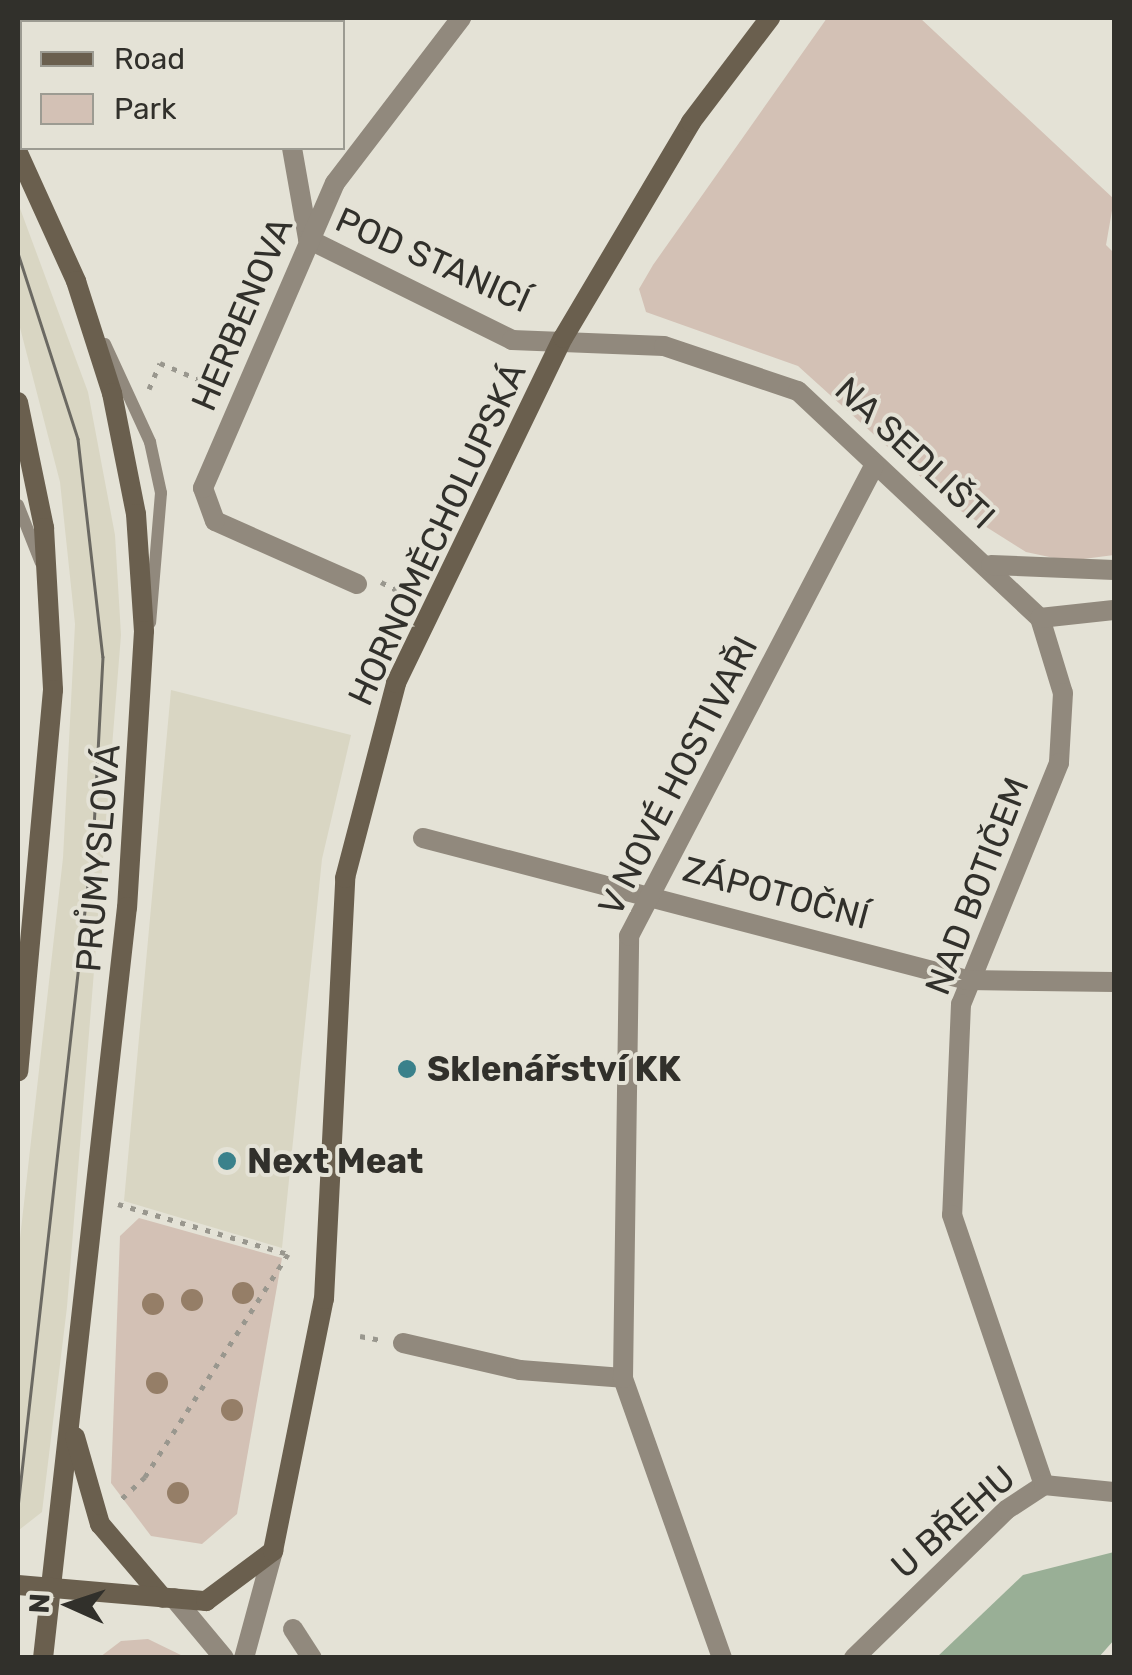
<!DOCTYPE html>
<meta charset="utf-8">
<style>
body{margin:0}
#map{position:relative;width:1132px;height:1675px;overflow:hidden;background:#e4e2d6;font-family:Rubik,sans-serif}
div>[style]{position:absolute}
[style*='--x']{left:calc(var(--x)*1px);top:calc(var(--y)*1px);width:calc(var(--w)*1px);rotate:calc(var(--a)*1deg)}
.built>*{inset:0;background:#d9d6c3}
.green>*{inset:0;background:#d3c1b5}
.water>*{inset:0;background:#99af96}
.path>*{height:5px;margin-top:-2.5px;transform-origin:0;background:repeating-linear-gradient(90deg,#99978e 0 5px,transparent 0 13px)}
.lane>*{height:12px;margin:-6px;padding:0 6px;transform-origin:6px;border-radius:6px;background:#91897d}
.street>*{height:20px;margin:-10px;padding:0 10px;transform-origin:10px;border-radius:10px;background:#91897d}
.secondary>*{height:20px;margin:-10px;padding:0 10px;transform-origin:10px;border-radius:10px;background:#6a5f4e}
.tram>*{height:2.5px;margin:-1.25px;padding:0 1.25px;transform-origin:1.25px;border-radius:1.25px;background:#6b6962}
.trees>*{width:22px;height:22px;margin:-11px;border-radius:50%;background:#957e67}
.dots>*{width:28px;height:28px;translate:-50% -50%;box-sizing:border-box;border:5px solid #e4e2d6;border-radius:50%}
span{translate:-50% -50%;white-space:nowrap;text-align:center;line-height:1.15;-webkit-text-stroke:8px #e4e2d6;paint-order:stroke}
.street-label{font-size:35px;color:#31302b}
.poi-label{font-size:35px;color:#31302b;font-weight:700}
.left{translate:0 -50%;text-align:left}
.frame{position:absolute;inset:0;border:20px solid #31302b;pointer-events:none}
.legend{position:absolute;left:20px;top:20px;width:325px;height:130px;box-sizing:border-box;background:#e4e2d6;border:2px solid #9c9b92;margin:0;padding:12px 18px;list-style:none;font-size:30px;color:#31302b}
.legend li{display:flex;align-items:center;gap:20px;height:50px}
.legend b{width:50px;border:2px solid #9c9b92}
.north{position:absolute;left:20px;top:1555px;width:100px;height:100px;-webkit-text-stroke:8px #e4e2d6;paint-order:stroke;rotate:273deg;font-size:28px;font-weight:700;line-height:40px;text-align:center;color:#31302b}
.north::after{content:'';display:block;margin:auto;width:35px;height:45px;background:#31302b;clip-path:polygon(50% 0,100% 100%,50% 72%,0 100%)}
</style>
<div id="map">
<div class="built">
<i style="clip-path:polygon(18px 203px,88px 392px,115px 535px,121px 635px,67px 1307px,42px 1512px,19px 1530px,18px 1256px,63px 858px,75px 624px,60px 482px,18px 320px)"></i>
<i style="clip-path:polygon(171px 690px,351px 735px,322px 859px,282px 1248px,124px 1201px)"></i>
</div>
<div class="green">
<i style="clip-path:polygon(18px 18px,28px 22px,22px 121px,18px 112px)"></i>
<i style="clip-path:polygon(827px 18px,920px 18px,1114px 199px,1106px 245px,1114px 253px,1114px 555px,1068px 561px,1026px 552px,953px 506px,798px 366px,646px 312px,639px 289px,653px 265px)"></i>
<i style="clip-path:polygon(139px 1218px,282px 1258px,237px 1514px,202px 1544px,151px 1536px,111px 1483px,120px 1236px)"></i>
<i style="clip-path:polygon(148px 1639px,185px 1657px,100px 1657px,121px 1641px)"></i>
</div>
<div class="water">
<i style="clip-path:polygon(1114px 1552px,1114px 1640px,1099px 1657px,937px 1657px,1023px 1575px)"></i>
</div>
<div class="path">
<i style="--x:38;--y:18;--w:4;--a:90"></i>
<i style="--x:149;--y:389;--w:28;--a:-67"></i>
<i style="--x:160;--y:363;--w:64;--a:23"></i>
<i style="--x:381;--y:582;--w:18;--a:27"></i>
<i style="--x:118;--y:1204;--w:177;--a:16.4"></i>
<i style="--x:288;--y:1254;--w:265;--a:122.7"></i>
<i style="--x:145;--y:1477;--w:35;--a:137"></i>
<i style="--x:360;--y:1336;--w:21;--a:11"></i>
</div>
<div class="lane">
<i style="--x:105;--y:344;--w:108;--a:65.3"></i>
<i style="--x:150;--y:442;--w:52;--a:77.8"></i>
<i style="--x:161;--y:493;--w:130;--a:94.8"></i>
<i style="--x:18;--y:505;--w:62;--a:68.4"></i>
</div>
<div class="street">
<i style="--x:273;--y:18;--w:4;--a:76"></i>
<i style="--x:292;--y:148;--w:92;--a:80"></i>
<i style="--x:308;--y:239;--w:228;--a:26.3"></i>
<i style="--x:512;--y:340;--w:152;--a:2.3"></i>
<i style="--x:664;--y:346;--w:141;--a:18.6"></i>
<i style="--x:798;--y:391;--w:332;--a:43.2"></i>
<i style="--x:1040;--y:618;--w:78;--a:73"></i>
<i style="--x:1063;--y:693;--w:70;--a:93.3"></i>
<i style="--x:1059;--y:763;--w:260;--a:112.1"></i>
<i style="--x:961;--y:1004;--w:211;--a:92.4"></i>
<i style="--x:952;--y:1215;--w:285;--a:71.2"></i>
<i style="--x:991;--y:565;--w:123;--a:2.3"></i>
<i style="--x:357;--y:584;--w:155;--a:-156.1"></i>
<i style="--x:215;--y:521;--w:35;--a:-110"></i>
<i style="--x:203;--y:488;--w:332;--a:-66.6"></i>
<i style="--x:335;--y:183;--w:208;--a:-52.6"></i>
<i style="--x:1040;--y:618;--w:74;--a:-6.2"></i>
<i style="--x:423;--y:838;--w:562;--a:14.63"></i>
<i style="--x:967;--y:980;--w:147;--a:0.8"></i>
<i style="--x:403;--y:1343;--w:120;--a:13"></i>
<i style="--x:520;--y:1370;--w:103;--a:4.4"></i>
<i style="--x:174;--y:1598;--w:78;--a:50.2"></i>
<i style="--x:293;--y:1629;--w:35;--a:57"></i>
<i style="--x:244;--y:1658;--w:111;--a:-74.8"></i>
<i style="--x:722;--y:1658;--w:297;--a:-109.5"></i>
<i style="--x:623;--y:1378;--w:442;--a:-89.2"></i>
<i style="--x:629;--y:936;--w:530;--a:-62.47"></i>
<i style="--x:854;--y:1658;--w:212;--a:-44.2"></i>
<i style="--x:1006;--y:1510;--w:45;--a:-33.3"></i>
<i style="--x:1044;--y:1485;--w:70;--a:5.7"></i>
</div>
<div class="secondary">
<i style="--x:18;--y:153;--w:141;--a:65.6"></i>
<i style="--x:76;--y:281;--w:118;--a:72.2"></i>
<i style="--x:112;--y:393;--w:123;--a:78.8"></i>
<i style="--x:136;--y:514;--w:117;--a:86.1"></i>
<i style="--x:144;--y:631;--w:277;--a:93.5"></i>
<i style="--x:127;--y:907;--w:756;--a:96.38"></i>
<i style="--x:18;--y:402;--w:129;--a:78.3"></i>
<i style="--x:44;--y:528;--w:162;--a:86.8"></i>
<i style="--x:53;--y:690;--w:383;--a:95.2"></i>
<i style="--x:75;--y:1437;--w:91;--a:74"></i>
<i style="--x:100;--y:1524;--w:97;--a:49.6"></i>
<i style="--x:18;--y:1585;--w:189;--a:4.9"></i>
<i style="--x:206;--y:1601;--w:84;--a:-36.7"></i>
<i style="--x:273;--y:1551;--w:257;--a:-78.6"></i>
<i style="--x:324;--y:1299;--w:422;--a:-87.1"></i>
<i style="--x:345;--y:878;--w:202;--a:-75.3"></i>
<i style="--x:396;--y:683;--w:383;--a:-64.2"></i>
<i style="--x:563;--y:338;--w:251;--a:-59.3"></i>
<i style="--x:691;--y:122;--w:131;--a:-52.8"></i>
</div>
<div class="tram">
<i style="--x:18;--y:253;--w:195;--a:72.1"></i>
<i style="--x:78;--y:439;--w:219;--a:83.5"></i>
<i style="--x:103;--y:657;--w:174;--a:93"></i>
<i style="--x:94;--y:831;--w:680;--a:96.41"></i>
</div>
<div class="trees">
<i style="left:243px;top:1293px"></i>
<i style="left:192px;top:1300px"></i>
<i style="left:153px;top:1304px"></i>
<i style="left:157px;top:1383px"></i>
<i style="left:232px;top:1410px"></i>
<i style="left:178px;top:1493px"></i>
</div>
<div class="dots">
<i style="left:407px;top:1069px;background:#3a818b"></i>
<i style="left:227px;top:1161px;background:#3a818b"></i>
</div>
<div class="street-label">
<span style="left:433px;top:260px;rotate:24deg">POD STANICÍ</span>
<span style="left:242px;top:314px;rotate:-67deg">HERBENOVA</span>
<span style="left:915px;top:453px;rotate:43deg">NA SEDLIŠTI</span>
<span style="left:437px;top:534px;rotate:-65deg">HORNOMĚCHOLUPSKÁ</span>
<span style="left:678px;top:776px;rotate:-63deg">V NOVÉ HOSTIVAŘI</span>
<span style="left:98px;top:858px;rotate:-85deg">PRŮMYSLOVÁ</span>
<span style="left:977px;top:886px;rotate:-69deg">NAD BOTIČEM</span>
<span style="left:776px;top:893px;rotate:15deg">ZÁPOTOČNÍ</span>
<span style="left:953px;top:1522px;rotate:-41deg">U BŘEHU</span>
</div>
<div class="poi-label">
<span class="left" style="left:427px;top:1069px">Sklenářství KK</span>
<span class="left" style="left:247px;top:1161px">Next Meat</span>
</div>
<div class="frame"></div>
<ul class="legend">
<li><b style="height:12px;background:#6a5f4e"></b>Road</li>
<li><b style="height:28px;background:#d3c1b5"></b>Park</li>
</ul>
<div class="north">N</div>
</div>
